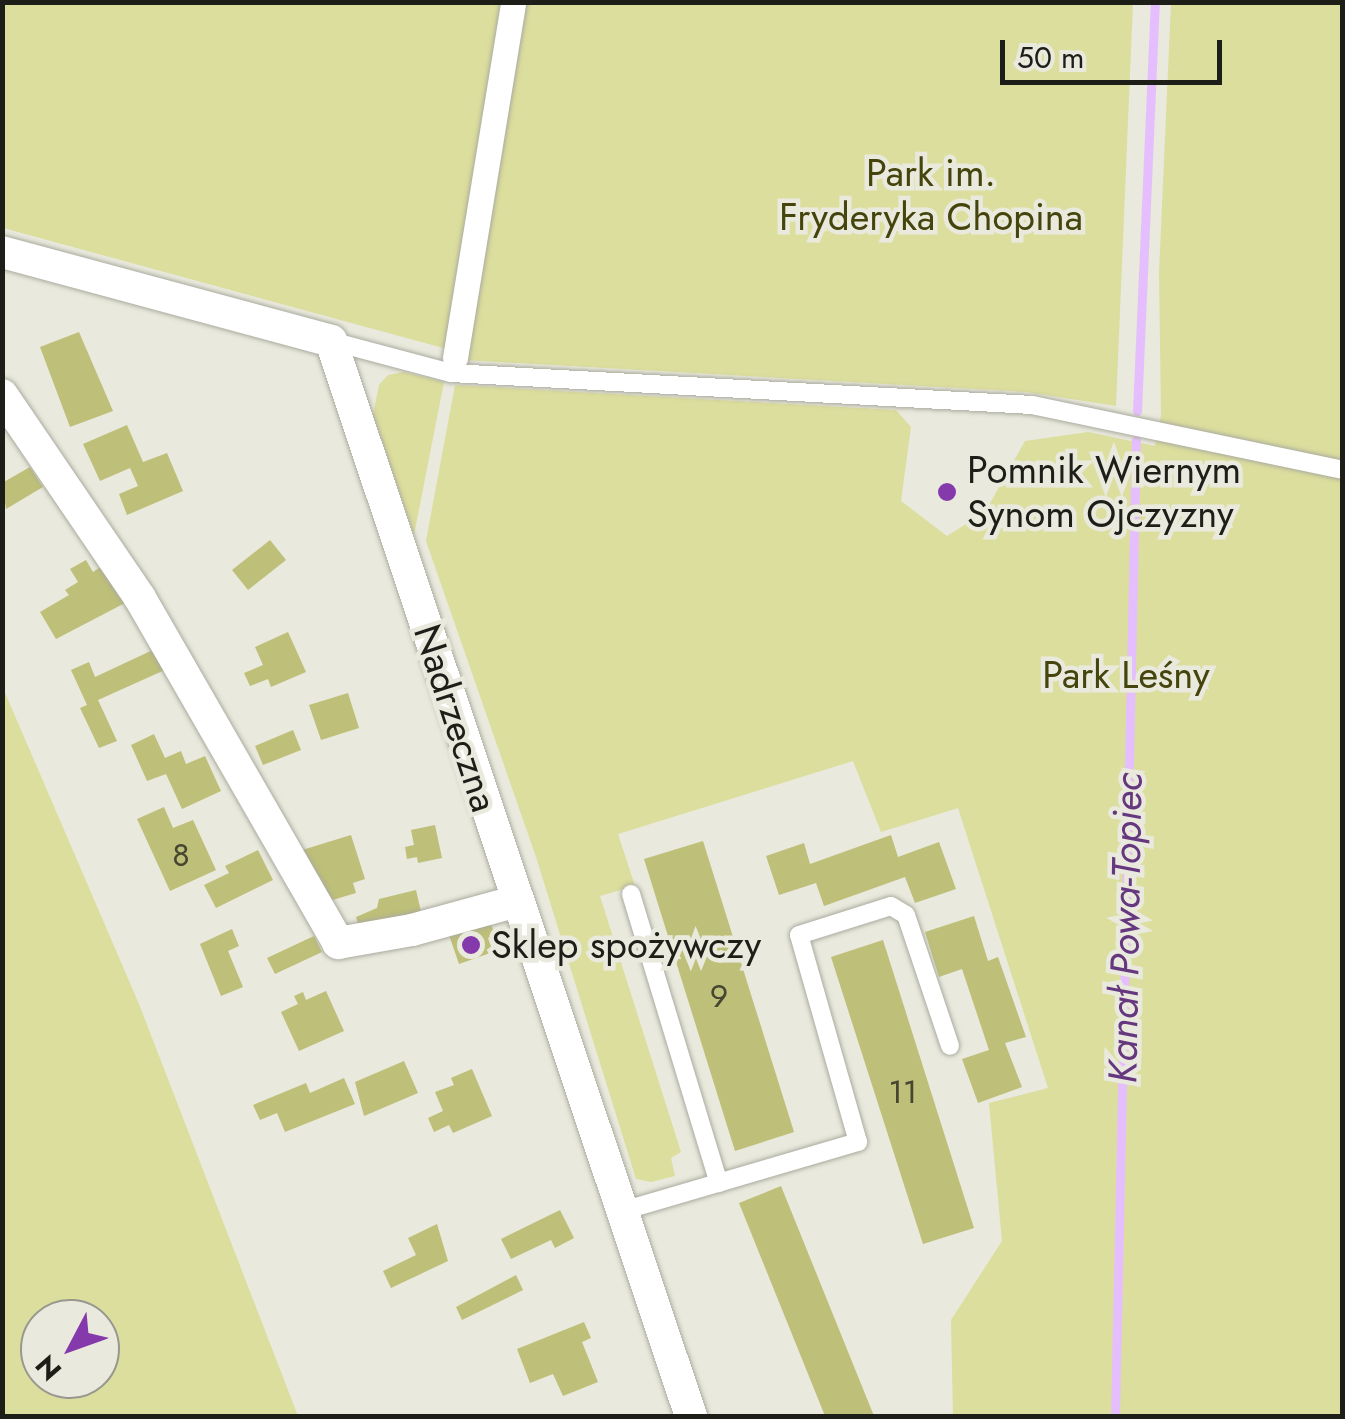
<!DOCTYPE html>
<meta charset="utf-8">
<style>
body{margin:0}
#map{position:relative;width:1345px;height:1419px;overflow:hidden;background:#e9e9dd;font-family:Jost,sans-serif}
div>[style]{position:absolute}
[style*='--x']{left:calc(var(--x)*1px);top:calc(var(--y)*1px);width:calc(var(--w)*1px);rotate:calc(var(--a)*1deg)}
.green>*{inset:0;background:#dcde9d}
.stream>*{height:9px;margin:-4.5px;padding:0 4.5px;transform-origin:4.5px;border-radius:4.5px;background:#e5bffd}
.building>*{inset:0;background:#bebf78}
.roads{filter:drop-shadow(0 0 2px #aaab9f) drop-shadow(0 0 2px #aaab9f)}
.service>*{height:18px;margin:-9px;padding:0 9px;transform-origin:9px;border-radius:9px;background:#fff}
.pedestrian>*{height:25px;margin:-12.5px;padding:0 12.5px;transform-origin:12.5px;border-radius:12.5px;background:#fff}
.minor>*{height:32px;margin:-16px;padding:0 16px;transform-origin:16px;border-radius:16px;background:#fff}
.dots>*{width:28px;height:28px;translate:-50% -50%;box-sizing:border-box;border:5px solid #e9e9dd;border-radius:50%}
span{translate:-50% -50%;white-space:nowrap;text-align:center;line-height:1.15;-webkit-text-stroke:9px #e9e9dd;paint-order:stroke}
.number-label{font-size:32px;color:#464631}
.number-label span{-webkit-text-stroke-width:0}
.park-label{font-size:38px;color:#44440c}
.poi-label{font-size:38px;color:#1e1e19}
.left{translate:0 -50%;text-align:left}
.street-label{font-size:38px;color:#1e1e19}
.water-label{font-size:40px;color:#65377f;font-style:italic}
.frame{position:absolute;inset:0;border:5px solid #1e1e19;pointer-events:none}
.north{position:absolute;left:20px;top:1299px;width:100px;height:100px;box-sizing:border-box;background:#e9e9dd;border:2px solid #98988f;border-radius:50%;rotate:229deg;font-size:28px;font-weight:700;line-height:40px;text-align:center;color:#1e1e19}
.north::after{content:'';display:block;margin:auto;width:35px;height:45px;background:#843aab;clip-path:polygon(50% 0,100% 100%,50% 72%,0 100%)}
.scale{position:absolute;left:1000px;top:40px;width:222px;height:45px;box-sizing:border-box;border:5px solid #1e1e19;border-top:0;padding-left:12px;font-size:30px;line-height:35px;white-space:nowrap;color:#1e1e19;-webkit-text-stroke:8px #e9e9dd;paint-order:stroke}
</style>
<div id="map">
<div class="green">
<i style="clip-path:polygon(2px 3px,1133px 3px,1116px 406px,1026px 392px,463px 360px,447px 349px,3px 228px)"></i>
<i style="clip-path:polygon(1171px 3px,1342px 3px,1342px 1416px,953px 1416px,951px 1320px,1002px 1241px,989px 1103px,1048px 1088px,958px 808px,881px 832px,853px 761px,618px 834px,635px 886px,600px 896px,681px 1152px,671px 1158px,675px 1176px,651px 1182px,636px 1179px,536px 857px,426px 541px,455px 385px,896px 410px,911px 427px,901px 501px,947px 536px,985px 512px,1025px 441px,1088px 432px,1155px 446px,1161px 415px,1159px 273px)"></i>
<i style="clip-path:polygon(404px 372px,444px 382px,414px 535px,373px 415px,379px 385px,388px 375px)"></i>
<i style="clip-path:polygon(evenodd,3px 688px,139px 1004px,298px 1416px,3px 1416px,3px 688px,40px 1319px,100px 1319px,100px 1379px,40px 1379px,40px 1319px)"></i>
</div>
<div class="stream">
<i style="--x:1137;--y:411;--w:409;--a:-87.5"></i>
<i style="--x:1115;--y:1416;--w:976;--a:-88.77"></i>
</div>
<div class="building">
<i style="clip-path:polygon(79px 332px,113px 411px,70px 427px,40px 347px)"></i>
<i style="clip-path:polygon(127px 425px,143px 462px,167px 453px,183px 491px,127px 515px,119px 494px,138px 486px,130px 468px,100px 481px,83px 444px)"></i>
<i style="clip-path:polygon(30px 467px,43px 487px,6px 509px,2px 483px)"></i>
<i style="clip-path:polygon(270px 540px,286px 560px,248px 590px,232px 570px)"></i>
<i style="clip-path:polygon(86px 560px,93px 572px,102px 566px,125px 603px,56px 639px,40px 612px,69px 595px,65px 590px,78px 582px,70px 569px)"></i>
<i style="clip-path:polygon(288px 632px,306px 672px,271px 687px,268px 679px,250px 686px,244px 673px,263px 665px,255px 647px)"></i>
<i style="clip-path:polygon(157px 648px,167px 669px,98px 700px,117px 741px,99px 748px,80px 708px,87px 705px,71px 670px,89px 662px,95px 677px)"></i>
<i style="clip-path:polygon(348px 693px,359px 728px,321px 740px,309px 705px)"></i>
<i style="clip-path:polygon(293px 730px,301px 750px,263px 765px,255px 746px)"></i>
<i style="clip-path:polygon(154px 734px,165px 758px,181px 751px,186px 764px,205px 756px,221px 791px,182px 809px,166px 774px,147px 781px,131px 745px)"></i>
<i style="clip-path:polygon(164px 807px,173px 828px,193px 820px,216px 870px,170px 891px,137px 819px)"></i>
<i style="clip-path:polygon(435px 825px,442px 858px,418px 863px,417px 857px,407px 859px,405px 847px,414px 845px,411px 830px)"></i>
<i style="clip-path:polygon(351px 835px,365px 879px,353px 883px,356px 893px,329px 901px,299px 851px)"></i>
<i style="clip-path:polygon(891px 835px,898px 857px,939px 842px,956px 889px,915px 903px,905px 877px,824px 906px,816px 883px,779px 895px,766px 856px,804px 843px,810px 864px)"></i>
<i style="clip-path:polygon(703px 841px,794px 1132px,735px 1151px,644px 859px)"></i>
<i style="clip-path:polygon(258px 850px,273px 880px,216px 908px,204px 885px,229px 873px,225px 866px)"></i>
<i style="clip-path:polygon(416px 890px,422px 916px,360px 931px,356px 917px,377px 908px,379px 899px)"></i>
<i style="clip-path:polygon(974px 916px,988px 961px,998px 957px,1026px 1037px,1005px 1043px,1022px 1087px,978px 1103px,962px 1059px,989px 1050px,962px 969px,939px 977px,925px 932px)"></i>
<i style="clip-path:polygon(490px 921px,495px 935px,488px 938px,493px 952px,459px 964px,449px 935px)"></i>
<i style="clip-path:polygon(232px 929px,239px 946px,228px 951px,243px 987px,221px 996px,200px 944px)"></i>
<i style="clip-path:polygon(314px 936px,322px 952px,275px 974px,267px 958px)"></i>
<i style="clip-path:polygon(883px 940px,974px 1228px,923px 1244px,831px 957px)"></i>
<i style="clip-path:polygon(326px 991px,344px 1031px,299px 1051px,281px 1012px,298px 1004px,294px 996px,303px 992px,306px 1000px)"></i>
<i style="clip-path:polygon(404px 1061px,418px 1093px,364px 1116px,355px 1082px)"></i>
<i style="clip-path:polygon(472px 1069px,492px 1116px,453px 1133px,449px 1125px,434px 1132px,428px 1118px,443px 1111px,435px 1092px,454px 1085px,451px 1078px)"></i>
<i style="clip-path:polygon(344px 1078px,355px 1104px,285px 1132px,277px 1113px,260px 1120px,253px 1105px,306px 1083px,310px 1093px)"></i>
<i style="clip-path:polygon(781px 1186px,874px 1416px,825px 1416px,739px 1203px)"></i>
<i style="clip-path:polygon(560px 1210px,574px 1238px,555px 1248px,551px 1240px,511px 1259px,501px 1239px)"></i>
<i style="clip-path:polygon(437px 1224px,448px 1261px,391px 1288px,383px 1271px,416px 1255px,408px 1238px)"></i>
<i style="clip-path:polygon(516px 1275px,523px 1290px,462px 1320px,456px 1307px)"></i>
<i style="clip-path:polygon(584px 1322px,591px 1338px,582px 1342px,598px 1382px,563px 1396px,553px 1374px,530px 1383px,517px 1349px)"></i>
</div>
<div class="roads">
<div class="service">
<i style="--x:331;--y:341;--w:124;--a:14.9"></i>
<i style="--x:451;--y:373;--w:582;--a:3.15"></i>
<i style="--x:1032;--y:405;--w:317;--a:11.8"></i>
<i style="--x:631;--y:894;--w:302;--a:73.1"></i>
<i style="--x:622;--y:1211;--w:246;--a:-16.3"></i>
<i style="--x:858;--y:1142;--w:215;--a:-105.9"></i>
<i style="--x:799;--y:935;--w:96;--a:-17.5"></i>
<i style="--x:891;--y:906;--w:17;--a:31"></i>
<i style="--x:906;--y:915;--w:138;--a:71.4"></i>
</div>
<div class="pedestrian">
<i style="--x:455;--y:358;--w:361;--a:-80.7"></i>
</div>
<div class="minor">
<i style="--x:2;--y:252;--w:341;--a:15.1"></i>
<i style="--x:331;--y:341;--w:1134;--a:71.49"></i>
<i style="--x:2;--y:395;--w:245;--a:55.8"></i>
<i style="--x:140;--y:598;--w:398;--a:60.1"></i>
<i style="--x:338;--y:943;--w:75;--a:-10"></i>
<i style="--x:412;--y:930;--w:109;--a:-15.4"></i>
</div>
</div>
<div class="dots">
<i style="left:947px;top:492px;background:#843aab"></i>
<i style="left:471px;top:945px;background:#843aab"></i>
</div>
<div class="number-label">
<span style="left:181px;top:855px">8</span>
<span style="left:719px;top:996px">9</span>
<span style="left:903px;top:1092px">11</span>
</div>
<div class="park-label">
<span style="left:931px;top:195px">Park im.<br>Fryderyka Chopina</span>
<span style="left:1126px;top:675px">Park Leśny</span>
</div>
<div class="poi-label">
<span class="left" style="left:967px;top:492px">Pomnik Wiernym<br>Synom Ojczyzny</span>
<span class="left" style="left:491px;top:945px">Sklep spożywczy</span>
</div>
<div class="street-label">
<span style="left:456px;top:718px;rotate:72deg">Nadrzeczna</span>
</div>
<div class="water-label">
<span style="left:1125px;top:928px;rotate:-89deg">Kanał Powa-Topiec</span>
</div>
<div class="frame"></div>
<div class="north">N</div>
<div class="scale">50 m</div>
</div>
